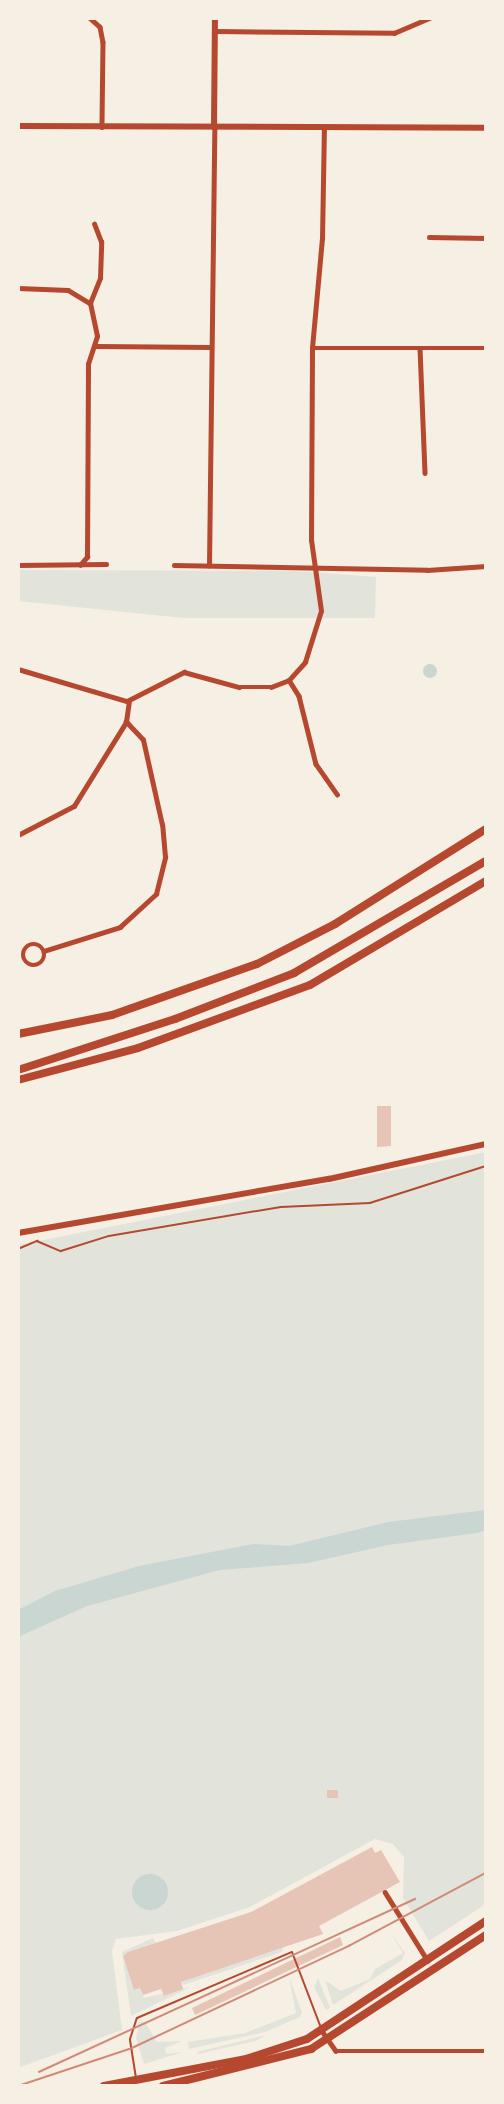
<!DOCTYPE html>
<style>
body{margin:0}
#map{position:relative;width:504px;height:2104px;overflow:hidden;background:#f6efe4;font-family:"Sofia Sans Condensed",sans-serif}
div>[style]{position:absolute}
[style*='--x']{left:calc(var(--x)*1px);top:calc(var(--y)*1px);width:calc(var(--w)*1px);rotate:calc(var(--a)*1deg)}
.green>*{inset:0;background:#e2e4dc}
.water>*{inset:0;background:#c9d6d2}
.round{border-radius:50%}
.building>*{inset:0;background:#e6c5b7}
.path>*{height:1.5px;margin:-0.75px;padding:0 0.75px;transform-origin:0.75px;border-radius:0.75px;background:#b5482f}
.service>*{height:2px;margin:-1px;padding:0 1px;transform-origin:1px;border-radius:1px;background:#b5482f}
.minor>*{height:4.5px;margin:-2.25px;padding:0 2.25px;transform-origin:2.25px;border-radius:2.25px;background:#b5482f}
.minor>.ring{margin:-2.25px;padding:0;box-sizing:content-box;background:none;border:4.5px solid #b5482f;border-radius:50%}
.tertiary>*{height:6px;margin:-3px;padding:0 3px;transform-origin:3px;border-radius:3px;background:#b5482f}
.primary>*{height:8px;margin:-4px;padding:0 4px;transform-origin:4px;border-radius:4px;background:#b5482f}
.motorway>*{height:8px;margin:-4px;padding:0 4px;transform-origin:4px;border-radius:4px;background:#b5482f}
.tram>*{height:1.5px;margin:-0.75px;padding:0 0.75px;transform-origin:0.75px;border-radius:0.75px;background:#cf8b77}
span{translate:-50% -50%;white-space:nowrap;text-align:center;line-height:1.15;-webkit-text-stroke:5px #f6efe4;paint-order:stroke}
.frame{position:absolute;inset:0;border:20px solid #f6efe4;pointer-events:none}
</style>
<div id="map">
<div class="green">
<i style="clip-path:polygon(18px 570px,296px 571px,376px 577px,375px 618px,183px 618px,18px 601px)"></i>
<i style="clip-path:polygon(486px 1152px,486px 1904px,429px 1941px,403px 1898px,404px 1857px,393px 1844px,375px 1839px,250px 1907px,177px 1931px,116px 1939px,112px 1951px,122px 2030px,18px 2068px,18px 1245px)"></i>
<i style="clip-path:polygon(389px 1930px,405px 1953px,402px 1960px,333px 2005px,325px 1980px,341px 1991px,370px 1979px,375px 1969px,403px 1953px)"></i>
<i style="clip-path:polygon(153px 1938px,156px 1943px,123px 1956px,134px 1990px,140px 1988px,144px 1998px,191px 1987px,131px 2016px,122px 1952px)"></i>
<i style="clip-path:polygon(283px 1946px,282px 1952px,183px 1985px,181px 1982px)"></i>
<i style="clip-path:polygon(289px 1977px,302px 2012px,300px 2017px,265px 2032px,189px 2049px,188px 2042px,245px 2033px,296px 2013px)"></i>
<i style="clip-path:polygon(318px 1978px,330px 2008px,326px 2010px,314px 1987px)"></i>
<i style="clip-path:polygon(139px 2022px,145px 2022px,157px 2042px,182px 2041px,165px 2048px,166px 2054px,183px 2052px,144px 2064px,136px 2038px)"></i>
<i style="clip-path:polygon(266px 2035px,255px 2041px,198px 2054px,197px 2052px)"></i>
</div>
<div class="water">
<i class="round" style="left:423px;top:664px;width:14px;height:14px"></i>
<i style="clip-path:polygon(486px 1510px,486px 1530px,477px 1533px,388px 1545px,308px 1563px,220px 1570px,87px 1606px,18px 1637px,18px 1610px,55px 1591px,139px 1566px,253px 1544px,289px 1546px,388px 1522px)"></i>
<i class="round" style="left:132px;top:1874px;width:36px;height:36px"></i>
</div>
<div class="building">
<i style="clip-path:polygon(377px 1106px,391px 1106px,391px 1146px,377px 1147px)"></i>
<i style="clip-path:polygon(327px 1790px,338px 1790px,338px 1798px,327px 1798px)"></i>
<i style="clip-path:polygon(372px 1847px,375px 1853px,381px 1850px,400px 1882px,319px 1926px,323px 1934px,181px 1982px,183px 1989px,164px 1996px,161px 1989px,143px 1995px,140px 1988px,134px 1990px,123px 1956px,128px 1952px,251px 1912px)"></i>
<i style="clip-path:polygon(340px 1937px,343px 1945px,195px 2015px,192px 2008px)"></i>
</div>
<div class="path">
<i style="--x:18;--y:1249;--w:21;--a:-23"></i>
<i style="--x:37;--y:1241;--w:26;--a:23"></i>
<i style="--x:61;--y:1251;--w:50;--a:-17.4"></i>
<i style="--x:109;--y:1236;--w:174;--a:-9.6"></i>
<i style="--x:281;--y:1207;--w:89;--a:-2.6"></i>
<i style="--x:370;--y:1203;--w:122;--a:-17.7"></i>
</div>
<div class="service">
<i style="--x:136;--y:2078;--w:39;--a:-99"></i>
<i style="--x:130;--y:2039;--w:22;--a:-72"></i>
<i style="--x:137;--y:2018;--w:168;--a:-23.1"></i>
<i style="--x:292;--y:1952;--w:81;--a:69.1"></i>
</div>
<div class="minor">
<i style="--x:90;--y:18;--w:13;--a:42"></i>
<i style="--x:100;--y:27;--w:15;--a:79"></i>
<i style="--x:103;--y:42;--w:85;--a:90.7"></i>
<i style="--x:216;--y:31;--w:178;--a:0.6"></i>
<i style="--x:394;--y:33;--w:39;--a:-23"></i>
<i style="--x:429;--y:237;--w:57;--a:1"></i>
<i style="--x:18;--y:288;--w:50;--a:2.3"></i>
<i style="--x:68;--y:290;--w:26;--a:31"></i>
<i style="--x:96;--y:346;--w:115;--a:0.5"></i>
<i style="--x:312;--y:348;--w:174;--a:0"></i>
<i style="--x:420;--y:348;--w:125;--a:87.7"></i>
<i style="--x:18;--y:565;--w:88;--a:-0.7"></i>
<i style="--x:80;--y:565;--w:11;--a:-49"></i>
<i style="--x:87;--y:557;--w:193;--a:-89.7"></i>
<i style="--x:88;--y:364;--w:29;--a:-72"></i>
<i style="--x:97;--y:336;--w:34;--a:-102"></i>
<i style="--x:90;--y:303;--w:27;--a:-68"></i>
<i style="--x:100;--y:278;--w:36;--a:-88"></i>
<i style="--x:101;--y:242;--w:19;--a:-111"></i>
<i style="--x:174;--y:565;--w:253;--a:1.1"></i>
<i style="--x:427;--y:570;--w:59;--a:-3.9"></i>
<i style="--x:209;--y:566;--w:439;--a:-89.3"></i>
<i style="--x:18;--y:669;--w:114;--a:16.4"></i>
<i style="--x:127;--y:701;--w:64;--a:-27"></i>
<i style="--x:184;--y:672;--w:57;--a:15.3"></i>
<i style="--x:239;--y:687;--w:32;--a:0"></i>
<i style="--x:271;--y:687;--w:19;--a:-21"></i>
<i style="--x:289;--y:680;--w:24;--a:-48"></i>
<i style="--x:305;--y:662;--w:53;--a:-72.6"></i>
<i style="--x:321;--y:611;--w:72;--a:-98"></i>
<i style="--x:311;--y:540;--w:192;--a:-89.7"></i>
<i style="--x:312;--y:348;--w:109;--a:-84.8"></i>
<i style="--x:322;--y:239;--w:112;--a:-89"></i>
<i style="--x:289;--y:680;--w:19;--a:58"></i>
<i style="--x:299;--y:696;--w:70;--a:76"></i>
<i style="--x:316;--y:764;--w:37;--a:55"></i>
<i style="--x:18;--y:835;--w:63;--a:-27.4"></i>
<i style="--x:74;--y:806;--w:99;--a:-58.2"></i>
<i style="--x:126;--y:722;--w:21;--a:-82"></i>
<i class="ring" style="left:23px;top:944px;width:17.5px;height:17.5px"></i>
<i style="--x:44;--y:951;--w:80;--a:-17.5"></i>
<i style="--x:120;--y:927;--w:49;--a:-42.5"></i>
<i style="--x:156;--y:894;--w:38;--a:-76"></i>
<i style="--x:165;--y:857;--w:32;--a:-95"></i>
<i style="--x:162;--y:825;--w:87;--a:-102.6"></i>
<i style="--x:143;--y:740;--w:25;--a:-133"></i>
<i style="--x:385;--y:1892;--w:81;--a:58.1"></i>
<i style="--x:322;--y:2031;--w:24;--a:55"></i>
<i style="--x:336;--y:2051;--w:150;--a:0"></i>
</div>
<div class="tertiary">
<i style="--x:18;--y:126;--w:468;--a:0.2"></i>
<i style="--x:214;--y:127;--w:109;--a:-89.5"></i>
<i style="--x:18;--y:1233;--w:316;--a:-9.9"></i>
<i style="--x:329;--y:1179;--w:161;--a:-12.6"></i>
</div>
<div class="primary">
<i style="--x:104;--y:2086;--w:145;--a:-10.8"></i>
<i style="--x:246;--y:2059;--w:64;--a:-18.2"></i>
<i style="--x:307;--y:2039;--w:214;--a:-33.4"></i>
<i style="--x:163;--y:2086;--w:153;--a:-14"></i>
<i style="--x:311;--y:2049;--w:209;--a:-33.1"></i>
</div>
<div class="motorway">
<i style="--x:18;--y:1034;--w:96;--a:-11.4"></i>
<i style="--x:112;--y:1015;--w:154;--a:-19.4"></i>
<i style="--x:257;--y:964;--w:88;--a:-27.1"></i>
<i style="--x:335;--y:924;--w:178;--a:-32.2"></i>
<i style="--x:18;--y:1070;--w:165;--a:-18"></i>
<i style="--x:175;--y:1019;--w:128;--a:-21.1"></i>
<i style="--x:294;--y:973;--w:222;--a:-30.3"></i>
<i style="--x:18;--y:1080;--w:124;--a:-14.9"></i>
<i style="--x:138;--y:1048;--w:183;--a:-20.1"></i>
<i style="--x:310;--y:985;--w:204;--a:-30.6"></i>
</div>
<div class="tram">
<i style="--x:39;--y:2072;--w:414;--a:-24.7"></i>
<i style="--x:18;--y:2086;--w:120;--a:-18.4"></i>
<i style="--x:132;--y:2048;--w:240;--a:-25.2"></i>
<i style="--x:349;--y:1946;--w:155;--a:-28.1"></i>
</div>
<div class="frame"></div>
</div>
